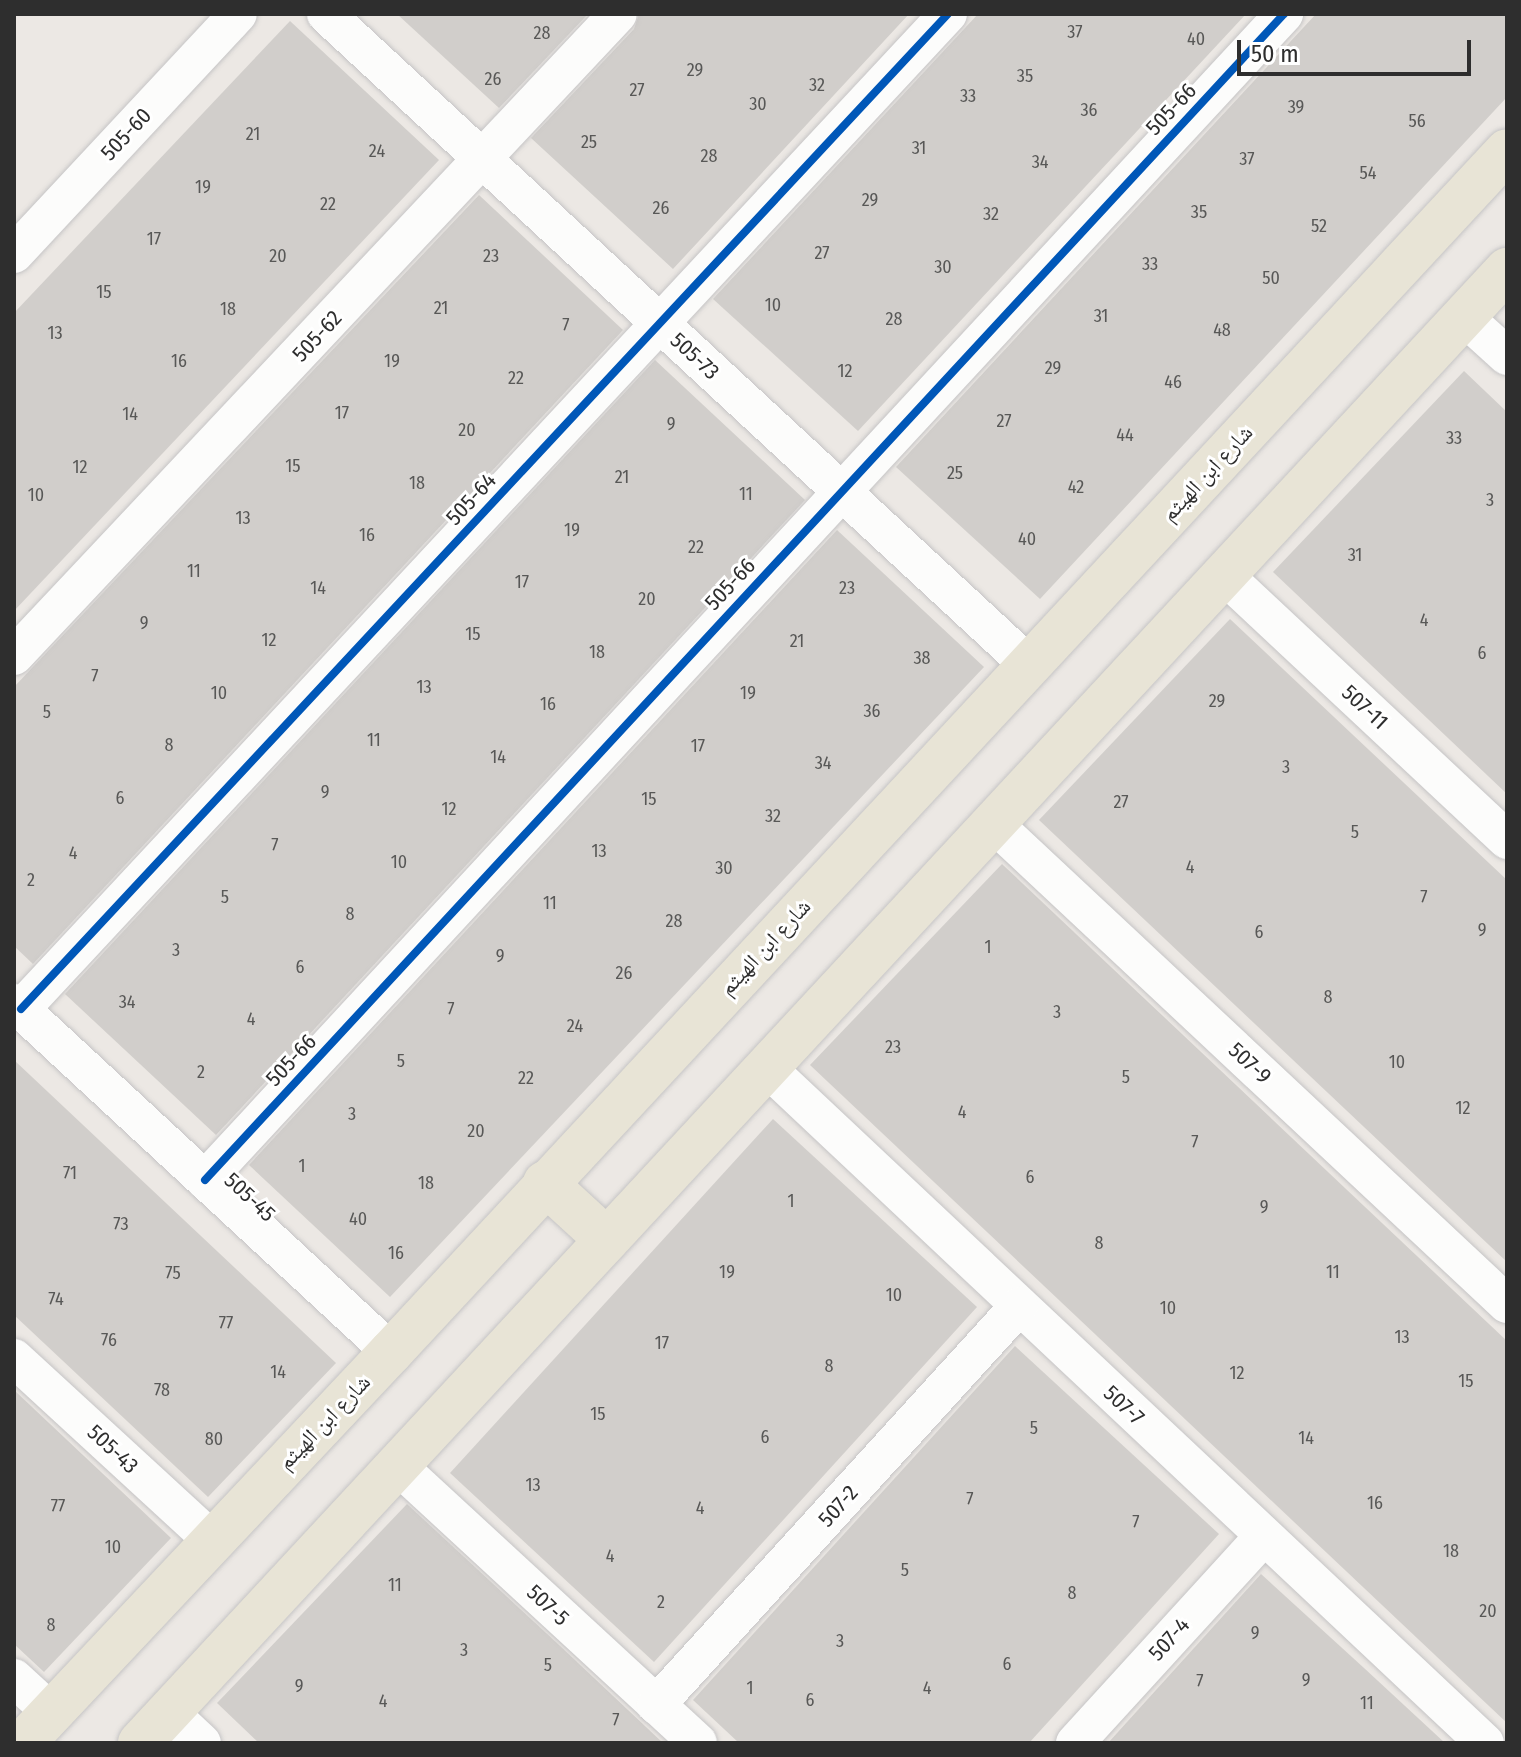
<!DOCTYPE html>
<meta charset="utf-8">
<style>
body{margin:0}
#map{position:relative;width:1521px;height:1757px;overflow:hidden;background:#ece8e4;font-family:"Fira Sans Condensed","Noto Naskh Arabic",sans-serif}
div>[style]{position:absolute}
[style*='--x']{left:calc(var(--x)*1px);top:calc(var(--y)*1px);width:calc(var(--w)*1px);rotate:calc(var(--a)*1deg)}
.building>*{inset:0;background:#d1cecb}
.roads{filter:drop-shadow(0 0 2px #c5c4c5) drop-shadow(0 0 2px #c5c4c5)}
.street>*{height:38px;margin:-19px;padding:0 19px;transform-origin:19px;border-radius:19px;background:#fcfcfb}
.primary>*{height:44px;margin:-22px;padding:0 22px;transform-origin:22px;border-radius:22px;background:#e8e4d6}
.cycleway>*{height:8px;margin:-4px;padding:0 4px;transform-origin:4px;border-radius:4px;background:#0057b8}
span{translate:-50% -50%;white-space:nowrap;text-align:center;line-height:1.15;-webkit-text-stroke:6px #fff;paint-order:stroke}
.number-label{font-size:18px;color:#585857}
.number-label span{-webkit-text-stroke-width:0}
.street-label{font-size:22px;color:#2e2e2e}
.frame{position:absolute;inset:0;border:16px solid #2e2e2e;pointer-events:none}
.scale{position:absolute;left:1237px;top:40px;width:234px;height:36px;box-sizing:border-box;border:4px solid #2e2e2e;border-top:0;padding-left:10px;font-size:24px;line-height:28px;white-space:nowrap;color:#2e2e2e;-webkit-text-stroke:6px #fff;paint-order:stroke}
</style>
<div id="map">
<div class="building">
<i style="clip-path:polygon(397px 14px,588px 14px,499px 108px)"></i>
<i style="clip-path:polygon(639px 14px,909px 14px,673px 269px,531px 138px,634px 29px)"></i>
<i style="clip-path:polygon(978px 14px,1246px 14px,858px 431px,713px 299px)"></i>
<i style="clip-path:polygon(1316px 14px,1507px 14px,1507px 97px,1040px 599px,896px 467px)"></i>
<i style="clip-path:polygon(290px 21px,439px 160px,14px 611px,14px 313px)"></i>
<i style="clip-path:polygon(479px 195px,623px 330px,33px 964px,14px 946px,14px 687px)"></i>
<i style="clip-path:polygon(655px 360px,805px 500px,216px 1135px,65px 994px)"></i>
<i style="clip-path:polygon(1464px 371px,1507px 412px,1507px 794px,1273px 572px)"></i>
<i style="clip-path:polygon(837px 530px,984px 667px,390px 1297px,249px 1165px)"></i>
<i style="clip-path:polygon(1230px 619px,1507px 880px,1507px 1262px,1039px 820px)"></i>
<i style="clip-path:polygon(1002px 864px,1507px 1341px,1507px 1723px,810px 1065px)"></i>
<i style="clip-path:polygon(14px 1060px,336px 1363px,208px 1497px,14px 1315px)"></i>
<i style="clip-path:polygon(773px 1119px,977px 1307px,654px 1662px,450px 1473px)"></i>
<i style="clip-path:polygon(1015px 1346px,1219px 1534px,1029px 1743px,739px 1743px,693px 1700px)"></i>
<i style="clip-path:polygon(14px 1390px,171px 1538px,44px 1672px,14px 1644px)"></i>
<i style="clip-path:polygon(407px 1504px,558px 1644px,663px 1743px,259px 1743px,217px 1703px)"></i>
<i style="clip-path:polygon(1261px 1574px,1364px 1668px,1445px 1743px,1108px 1743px)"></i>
</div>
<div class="roads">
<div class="street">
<i style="--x:326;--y:14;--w:957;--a:42.8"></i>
<i style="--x:14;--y:254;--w:328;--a:-47"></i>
<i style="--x:1464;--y:317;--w:58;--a:42.2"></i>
<i style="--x:1224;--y:575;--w:388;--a:43.1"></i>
<i style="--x:14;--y:656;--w:881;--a:-46.75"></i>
<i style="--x:993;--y:823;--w:704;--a:43.1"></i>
<i style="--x:14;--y:1003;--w:514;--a:42.79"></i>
<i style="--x:21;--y:1009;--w:1360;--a:-47.03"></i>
<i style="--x:765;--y:1066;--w:988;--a:43.24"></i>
<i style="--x:205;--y:1180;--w:1589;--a:-47.22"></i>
<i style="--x:14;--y:1358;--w:269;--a:42.6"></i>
<i style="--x:398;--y:1466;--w:408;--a:42.7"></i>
<i style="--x:14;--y:1678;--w:50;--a:42.6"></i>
<i style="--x:656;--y:1705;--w:539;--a:-47.7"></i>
<i style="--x:169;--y:1712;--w:45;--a:43.2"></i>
<i style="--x:1075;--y:1743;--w:280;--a:-47.6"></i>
</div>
<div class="primary">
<i style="--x:545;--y:1183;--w:84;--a:42.6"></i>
<i style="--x:23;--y:1743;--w:537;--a:-46.74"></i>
<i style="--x:391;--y:1352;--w:1639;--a:-47.1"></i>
<i style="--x:140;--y:1743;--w:2010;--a:-47.14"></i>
</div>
</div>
<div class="cycleway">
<i style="--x:21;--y:1009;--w:1360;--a:-47.03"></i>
<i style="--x:205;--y:1180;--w:1589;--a:-47.22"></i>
</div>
<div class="number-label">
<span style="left:1075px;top:32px">37</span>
<span style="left:542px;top:33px">28</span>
<span style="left:1196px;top:39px">40</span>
<span style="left:695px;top:70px">29</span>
<span style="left:1025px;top:76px">35</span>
<span style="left:493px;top:79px">26</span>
<span style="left:817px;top:85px">32</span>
<span style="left:637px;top:90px">27</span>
<span style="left:968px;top:96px">33</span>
<span style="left:758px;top:104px">30</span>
<span style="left:1296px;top:107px">39</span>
<span style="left:1089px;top:110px">36</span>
<span style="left:1417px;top:121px">56</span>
<span style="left:253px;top:134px">21</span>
<span style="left:589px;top:142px">25</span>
<span style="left:919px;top:148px">31</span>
<span style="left:377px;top:151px">24</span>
<span style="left:709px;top:156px">28</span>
<span style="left:1247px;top:159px">37</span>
<span style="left:1040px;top:162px">34</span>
<span style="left:1368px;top:173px">54</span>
<span style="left:203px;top:187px">19</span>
<span style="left:870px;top:200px">29</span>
<span style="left:328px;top:204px">22</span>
<span style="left:661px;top:208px">26</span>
<span style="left:1199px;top:212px">35</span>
<span style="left:991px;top:214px">32</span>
<span style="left:1319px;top:226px">52</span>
<span style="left:154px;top:239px">17</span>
<span style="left:822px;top:253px">27</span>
<span style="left:278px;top:256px">20</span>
<span style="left:491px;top:256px">23</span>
<span style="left:1150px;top:264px">33</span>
<span style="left:943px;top:267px">30</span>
<span style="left:1271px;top:278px">50</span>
<span style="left:104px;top:292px">15</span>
<span style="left:773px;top:305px">10</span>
<span style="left:441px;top:308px">21</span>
<span style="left:228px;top:309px">18</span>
<span style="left:1101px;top:316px">31</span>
<span style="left:894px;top:319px">28</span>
<span style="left:566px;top:325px">7</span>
<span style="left:1222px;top:330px">48</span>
<span style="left:55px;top:333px">13</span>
<span style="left:179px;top:361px">16</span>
<span style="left:392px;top:361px">19</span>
<span style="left:1053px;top:368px">29</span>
<span style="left:845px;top:371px">12</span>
<span style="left:516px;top:378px">22</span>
<span style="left:1173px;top:382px">46</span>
<span style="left:342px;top:413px">17</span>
<span style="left:130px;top:414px">14</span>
<span style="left:1004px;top:421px">27</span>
<span style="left:671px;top:424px">9</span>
<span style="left:467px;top:430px">20</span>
<span style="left:1125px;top:435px">44</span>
<span style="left:1454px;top:438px">33</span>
<span style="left:293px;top:466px">15</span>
<span style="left:80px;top:467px">12</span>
<span style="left:955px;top:473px">25</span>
<span style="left:622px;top:477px">21</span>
<span style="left:417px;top:483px">18</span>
<span style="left:1076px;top:487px">42</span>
<span style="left:746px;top:494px">11</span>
<span style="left:36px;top:495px">10</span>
<span style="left:1490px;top:500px">3</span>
<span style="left:243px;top:518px">13</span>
<span style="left:572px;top:530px">19</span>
<span style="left:367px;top:535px">16</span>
<span style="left:1027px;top:539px">40</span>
<span style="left:696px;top:547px">22</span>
<span style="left:1355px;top:555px">31</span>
<span style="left:194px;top:571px">11</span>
<span style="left:522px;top:582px">17</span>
<span style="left:318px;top:588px">14</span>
<span style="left:847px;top:588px">23</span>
<span style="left:647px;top:599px">20</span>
<span style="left:1424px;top:620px">4</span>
<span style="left:144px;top:623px">9</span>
<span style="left:473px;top:634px">15</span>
<span style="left:269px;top:640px">12</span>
<span style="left:797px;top:641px">21</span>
<span style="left:597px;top:652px">18</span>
<span style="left:1482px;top:653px">6</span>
<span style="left:922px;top:658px">38</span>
<span style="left:95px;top:676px">7</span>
<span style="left:424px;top:687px">13</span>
<span style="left:219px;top:693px">10</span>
<span style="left:748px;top:693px">19</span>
<span style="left:1217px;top:701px">29</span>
<span style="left:548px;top:704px">16</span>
<span style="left:872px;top:711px">36</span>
<span style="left:47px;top:712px">5</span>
<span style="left:374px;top:740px">11</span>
<span style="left:169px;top:745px">8</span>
<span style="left:698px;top:746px">17</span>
<span style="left:498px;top:757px">14</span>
<span style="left:823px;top:763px">34</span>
<span style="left:1286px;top:767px">3</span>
<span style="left:325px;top:792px">9</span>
<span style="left:120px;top:798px">6</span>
<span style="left:649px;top:799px">15</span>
<span style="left:1121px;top:802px">27</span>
<span style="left:449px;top:809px">12</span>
<span style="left:773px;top:816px">32</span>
<span style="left:1355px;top:832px">5</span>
<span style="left:275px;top:845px">7</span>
<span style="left:599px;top:851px">13</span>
<span style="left:73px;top:853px">4</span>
<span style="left:399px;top:862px">10</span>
<span style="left:1190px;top:867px">4</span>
<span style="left:724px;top:868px">30</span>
<span style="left:31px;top:880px">2</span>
<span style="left:225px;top:897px">5</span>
<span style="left:1424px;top:897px">7</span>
<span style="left:550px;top:903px">11</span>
<span style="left:350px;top:914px">8</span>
<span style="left:674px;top:921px">28</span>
<span style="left:1482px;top:930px">9</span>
<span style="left:1259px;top:932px">6</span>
<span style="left:988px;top:947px">1</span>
<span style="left:176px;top:950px">3</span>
<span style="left:500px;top:956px">9</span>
<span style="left:300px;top:967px">6</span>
<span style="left:624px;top:973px">26</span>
<span style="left:1328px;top:997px">8</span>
<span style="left:127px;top:1002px">34</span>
<span style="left:451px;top:1009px">7</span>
<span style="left:1057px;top:1012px">3</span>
<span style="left:251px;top:1019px">4</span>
<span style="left:575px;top:1026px">24</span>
<span style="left:893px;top:1047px">23</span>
<span style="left:401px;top:1061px">5</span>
<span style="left:1397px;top:1062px">10</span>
<span style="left:201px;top:1072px">2</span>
<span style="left:1126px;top:1077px">5</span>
<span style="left:526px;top:1078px">22</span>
<span style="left:1463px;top:1108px">12</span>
<span style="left:962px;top:1112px">4</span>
<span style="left:352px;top:1114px">3</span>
<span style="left:476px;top:1131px">20</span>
<span style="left:1195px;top:1142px">7</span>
<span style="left:302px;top:1166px">1</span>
<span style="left:70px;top:1173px">71</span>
<span style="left:1030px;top:1177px">6</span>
<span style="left:426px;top:1183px">18</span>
<span style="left:791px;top:1201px">1</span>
<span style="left:1264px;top:1207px">9</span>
<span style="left:358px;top:1219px">40</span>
<span style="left:121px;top:1224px">73</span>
<span style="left:1099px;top:1243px">8</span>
<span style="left:396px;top:1253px">16</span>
<span style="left:727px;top:1272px">19</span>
<span style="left:1333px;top:1272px">11</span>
<span style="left:173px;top:1273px">75</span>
<span style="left:894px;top:1295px">10</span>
<span style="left:56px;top:1299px">74</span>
<span style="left:1168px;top:1308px">10</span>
<span style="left:226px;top:1323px">77</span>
<span style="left:1402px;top:1337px">13</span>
<span style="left:109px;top:1340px">76</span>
<span style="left:662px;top:1343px">17</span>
<span style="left:829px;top:1366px">8</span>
<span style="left:278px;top:1372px">14</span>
<span style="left:1237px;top:1373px">12</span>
<span style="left:1466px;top:1381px">15</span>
<span style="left:162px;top:1390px">78</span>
<span style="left:598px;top:1414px">15</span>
<span style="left:1034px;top:1428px">5</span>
<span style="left:765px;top:1437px">6</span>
<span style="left:1306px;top:1438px">14</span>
<span style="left:214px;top:1439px">80</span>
<span style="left:533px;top:1485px">13</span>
<span style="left:970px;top:1499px">7</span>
<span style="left:1375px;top:1503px">16</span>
<span style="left:58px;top:1506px">77</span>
<span style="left:700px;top:1508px">4</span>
<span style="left:1136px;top:1522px">7</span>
<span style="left:113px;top:1547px">10</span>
<span style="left:1451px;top:1551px">18</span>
<span style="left:610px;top:1556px">4</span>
<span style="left:905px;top:1570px">5</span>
<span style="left:395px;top:1585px">11</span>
<span style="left:1072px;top:1593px">8</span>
<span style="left:661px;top:1602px">2</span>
<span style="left:1488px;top:1611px">20</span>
<span style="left:51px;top:1625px">8</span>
<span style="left:1255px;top:1633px">9</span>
<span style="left:840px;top:1641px">3</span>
<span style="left:464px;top:1650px">3</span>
<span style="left:1007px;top:1664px">6</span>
<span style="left:548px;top:1665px">5</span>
<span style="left:1306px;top:1680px">9</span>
<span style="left:1200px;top:1681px">7</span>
<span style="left:299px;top:1686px">9</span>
<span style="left:750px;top:1688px">1</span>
<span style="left:927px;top:1688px">4</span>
<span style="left:810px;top:1700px">6</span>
<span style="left:383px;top:1701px">4</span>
<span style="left:1367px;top:1703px">11</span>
<span style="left:616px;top:1720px">7</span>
</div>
<div class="street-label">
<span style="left:1171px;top:109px;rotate:-47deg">505-66</span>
<span style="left:126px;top:134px;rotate:-47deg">505-60</span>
<span style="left:317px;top:336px;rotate:-47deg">505-62</span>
<span style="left:695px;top:356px;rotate:43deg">505-73</span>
<span style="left:1207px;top:473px;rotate:-47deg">شارع ابن الهيثم</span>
<span style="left:471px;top:499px;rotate:-47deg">505-64</span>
<span style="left:730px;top:584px;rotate:-47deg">505-66</span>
<span style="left:1365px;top:707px;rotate:43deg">507-11</span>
<span style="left:765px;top:947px;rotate:-47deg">شارع ابن الهيثم</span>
<span style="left:291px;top:1060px;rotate:-47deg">505-66</span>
<span style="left:1250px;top:1063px;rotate:43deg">507-9</span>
<span style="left:250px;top:1197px;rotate:43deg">505-45</span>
<span style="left:1124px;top:1405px;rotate:43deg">507-7</span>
<span style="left:324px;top:1422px;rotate:-46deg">شارع ابن الهيثم</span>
<span style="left:113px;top:1449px;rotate:43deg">505-43</span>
<span style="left:838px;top:1506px;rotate:-48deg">507-2</span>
<span style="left:548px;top:1605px;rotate:43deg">507-5</span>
<span style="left:1169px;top:1639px;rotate:-48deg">507-4</span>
</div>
<div class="frame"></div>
<div class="scale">50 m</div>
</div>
